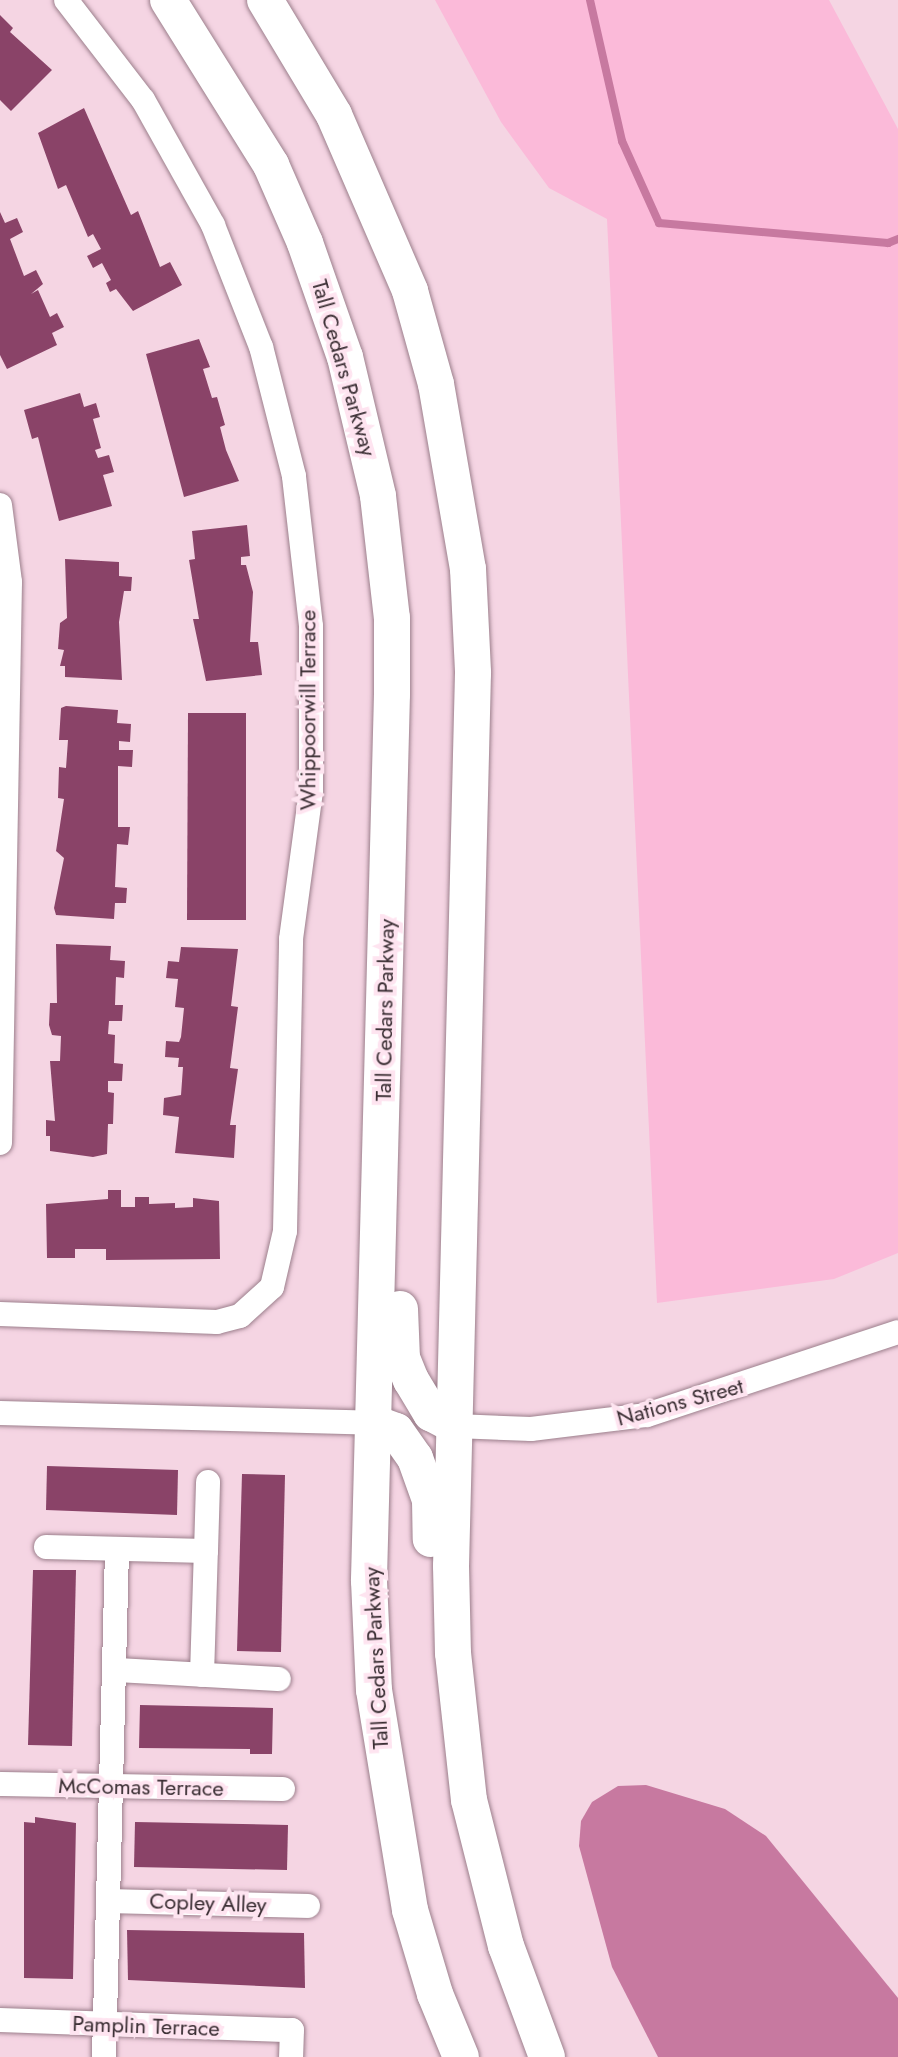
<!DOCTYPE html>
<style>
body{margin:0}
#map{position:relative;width:898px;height:2057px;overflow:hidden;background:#f5d5e3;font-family:Jost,sans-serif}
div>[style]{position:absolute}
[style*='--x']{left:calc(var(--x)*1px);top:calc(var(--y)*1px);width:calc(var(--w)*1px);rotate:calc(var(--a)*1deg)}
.green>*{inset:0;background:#fbbad9}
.water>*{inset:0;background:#c779a0}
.stream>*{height:8px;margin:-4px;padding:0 4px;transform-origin:4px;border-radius:4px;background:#c779a0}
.building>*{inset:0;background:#8a4368}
.roads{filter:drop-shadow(0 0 2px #9c7f8c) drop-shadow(0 0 2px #9c7f8c)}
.street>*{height:24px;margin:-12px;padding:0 12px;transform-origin:12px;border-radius:12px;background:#fff}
.secondary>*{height:36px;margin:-18px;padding:0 18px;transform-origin:18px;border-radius:18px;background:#fff}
span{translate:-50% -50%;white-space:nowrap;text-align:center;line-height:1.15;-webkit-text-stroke:8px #fee4f0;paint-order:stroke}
.street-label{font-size:22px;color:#392d32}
</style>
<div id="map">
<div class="green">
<i style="clip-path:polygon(435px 0,829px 0,898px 129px,898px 1253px,834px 1279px,657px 1303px,607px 219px,549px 188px,501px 122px)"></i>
</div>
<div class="water">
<i style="clip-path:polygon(646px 1785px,725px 1809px,766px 1836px,898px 1998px,898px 2057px,658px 2057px,612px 1967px,579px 1846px,581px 1821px,592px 1802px,618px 1786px)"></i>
</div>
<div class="stream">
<i style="--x:590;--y:0;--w:145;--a:77.2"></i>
<i style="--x:622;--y:141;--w:90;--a:65.7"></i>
<i style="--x:659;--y:223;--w:230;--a:5"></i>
<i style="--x:888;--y:243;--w:11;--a:-22"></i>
</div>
<div class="building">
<i style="clip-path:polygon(0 15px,13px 28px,10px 32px,52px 70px,11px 111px,0 100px)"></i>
<i style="clip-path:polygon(84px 108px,131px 215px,138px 211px,160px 267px,170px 262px,182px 285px,133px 311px,116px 289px,110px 292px,106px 283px,111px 280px,102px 263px,93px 268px,87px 256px,101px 249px,93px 234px,88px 237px,66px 185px,58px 189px,38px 133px)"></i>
<i style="clip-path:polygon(0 212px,5px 223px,17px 218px,23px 232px,10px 239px,24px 276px,36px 270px,43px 284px,31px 294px,38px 290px,50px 317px,57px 313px,64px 327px,52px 333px,57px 345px,7px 369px,0 355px)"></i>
<i style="clip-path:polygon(199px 339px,210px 367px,203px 369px,212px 398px,217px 397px,225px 425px,220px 427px,226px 450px,239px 481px,184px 497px,146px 354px)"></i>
<i style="clip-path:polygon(80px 393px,84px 407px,96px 403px,100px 417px,93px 419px,101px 448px,95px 450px,98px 458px,109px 455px,114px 472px,103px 475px,112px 506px,59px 521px,38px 437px,32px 439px,24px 410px)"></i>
<i style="clip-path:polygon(247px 525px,250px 556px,241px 557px,241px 565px,246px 565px,253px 592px,250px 642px,258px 642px,262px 675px,206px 681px,193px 619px,199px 619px,189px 560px,195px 559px,192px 531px)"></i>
<i style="clip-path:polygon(65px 559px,119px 562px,119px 576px,132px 577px,131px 591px,124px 591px,119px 622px,122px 680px,65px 677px,65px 666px,60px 666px,64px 650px,58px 649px,60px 623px,67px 618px)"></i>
<i style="clip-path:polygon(66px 706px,118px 710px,117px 723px,131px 724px,130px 742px,119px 741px,119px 750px,133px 750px,132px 767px,118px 766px,118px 827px,130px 827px,128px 845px,117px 844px,115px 887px,127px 888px,126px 903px,115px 903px,114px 919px,56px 915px,54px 908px,64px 858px,56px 851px,64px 799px,58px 798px,59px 767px,66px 768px,68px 740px,59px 740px,61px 708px)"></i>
<i style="clip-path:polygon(188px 713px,246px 713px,246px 920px,187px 920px)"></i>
<i style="clip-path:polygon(56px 944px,111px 946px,110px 960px,125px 961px,124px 978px,116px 977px,115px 1005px,123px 1005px,122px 1021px,109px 1021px,108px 1034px,115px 1035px,114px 1063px,123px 1064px,122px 1081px,108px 1081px,108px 1092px,114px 1093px,113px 1124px,108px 1124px,107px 1154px,93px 1157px,50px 1151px,50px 1136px,46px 1136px,46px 1120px,55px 1121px,50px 1061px,60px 1061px,61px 1036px,52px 1035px,49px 1025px,50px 1003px,57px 1003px)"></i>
<i style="clip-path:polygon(181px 947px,238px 949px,231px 1006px,238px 1007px,230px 1068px,238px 1069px,230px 1125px,236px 1125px,234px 1158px,175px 1153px,179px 1117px,163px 1115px,164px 1098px,181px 1095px,183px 1067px,178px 1067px,179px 1058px,165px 1057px,166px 1041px,179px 1042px,181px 1037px,184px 1008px,175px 1007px,178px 979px,166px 978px,168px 961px,179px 962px)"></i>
<i style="clip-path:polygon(108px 1190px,121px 1190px,121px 1207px,135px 1207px,135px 1197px,149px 1197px,149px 1204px,175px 1203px,175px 1208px,193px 1207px,193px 1198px,219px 1201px,220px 1259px,106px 1260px,106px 1249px,75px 1249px,75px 1258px,47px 1258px,46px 1204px,108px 1199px)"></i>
<i style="clip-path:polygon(47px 1466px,178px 1470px,177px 1515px,46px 1510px)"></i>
<i style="clip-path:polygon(242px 1474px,285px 1475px,281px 1652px,237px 1651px)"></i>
<i style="clip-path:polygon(33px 1570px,76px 1570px,72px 1746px,28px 1745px)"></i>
<i style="clip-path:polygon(140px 1705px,273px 1708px,272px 1754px,250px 1754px,250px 1749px,139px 1748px)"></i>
<i style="clip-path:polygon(35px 1817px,76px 1823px,73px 1979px,24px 1978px,24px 1822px,35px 1823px)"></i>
<i style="clip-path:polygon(135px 1822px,288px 1825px,287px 1870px,134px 1867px)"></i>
<i style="clip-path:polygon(127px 1930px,304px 1933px,305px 1988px,128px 1980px)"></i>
</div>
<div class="roads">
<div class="street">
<i style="--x:0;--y:505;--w:78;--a:82.6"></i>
<i style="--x:10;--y:582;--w:561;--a:91.02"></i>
<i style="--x:0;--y:1314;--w:217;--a:2.1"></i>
<i style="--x:217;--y:1322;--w:24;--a:-15"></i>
<i style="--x:240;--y:1316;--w:43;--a:-42.2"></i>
<i style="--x:272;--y:1287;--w:57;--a:-76.9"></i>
<i style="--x:285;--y:1231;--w:292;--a:-88.8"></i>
<i style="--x:291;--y:939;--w:148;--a:-82.3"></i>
<i style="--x:311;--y:792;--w:166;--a:-90"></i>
<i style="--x:311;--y:626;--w:151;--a:-96.5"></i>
<i style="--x:294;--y:476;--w:133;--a:-104.3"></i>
<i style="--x:261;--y:347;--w:131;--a:-111.5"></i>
<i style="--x:213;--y:225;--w:143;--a:-119.2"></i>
<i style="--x:143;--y:100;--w:126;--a:-127.6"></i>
<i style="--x:0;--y:1413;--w:374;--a:1.5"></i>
<i style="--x:455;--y:1426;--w:76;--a:2.3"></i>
<i style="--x:531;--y:1429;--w:117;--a:-6.9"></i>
<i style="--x:647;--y:1415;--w:264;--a:-18.3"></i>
<i style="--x:46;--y:1547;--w:160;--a:1.4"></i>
<i style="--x:206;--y:1551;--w:69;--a:-88.3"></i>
<i style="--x:116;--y:1670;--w:163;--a:3.2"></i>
<i style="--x:202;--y:1675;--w:124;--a:-88.2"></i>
<i style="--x:0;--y:1784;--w:283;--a:1"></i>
<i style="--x:109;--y:1901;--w:199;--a:1.4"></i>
<i style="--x:0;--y:2020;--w:292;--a:2"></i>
<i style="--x:292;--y:2030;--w:27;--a:92"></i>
<i style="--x:104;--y:2057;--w:508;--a:-88.53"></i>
</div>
<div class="secondary">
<i style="--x:168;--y:0;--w:195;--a:58"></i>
<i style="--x:271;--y:165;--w:85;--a:66.4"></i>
<i style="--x:305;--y:243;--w:121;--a:70.7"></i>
<i style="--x:345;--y:357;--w:143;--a:76.6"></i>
<i style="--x:378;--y:496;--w:123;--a:83.5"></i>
<i style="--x:392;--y:618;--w:76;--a:90"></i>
<i style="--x:392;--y:694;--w:887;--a:91.49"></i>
<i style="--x:369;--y:1581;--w:109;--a:87.4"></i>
<i style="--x:374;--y:1690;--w:223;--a:80.7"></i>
<i style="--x:410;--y:1910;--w:88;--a:73.4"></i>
<i style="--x:435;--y:1994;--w:68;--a:67.6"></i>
<i style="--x:265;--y:0;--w:134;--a:59"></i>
<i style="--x:334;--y:115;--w:192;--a:66.6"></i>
<i style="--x:410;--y:291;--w:97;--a:74.4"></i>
<i style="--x:436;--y:384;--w:188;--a:80.2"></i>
<i style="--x:468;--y:569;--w:104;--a:87.2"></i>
<i style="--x:473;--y:673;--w:893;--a:91.41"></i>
<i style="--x:451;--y:1566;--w:87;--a:88.7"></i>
<i style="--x:453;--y:1653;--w:148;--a:83.8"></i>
<i style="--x:469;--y:1800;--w:151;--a:75.8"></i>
<i style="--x:506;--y:1946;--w:118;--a:69.7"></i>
<i style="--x:400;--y:1309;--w:49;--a:87.7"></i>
<i style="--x:402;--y:1358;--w:24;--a:68"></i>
<i style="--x:411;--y:1380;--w:39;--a:59"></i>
<i style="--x:431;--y:1413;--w:27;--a:28"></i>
<i style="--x:374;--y:1423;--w:23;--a:20"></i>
<i style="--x:396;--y:1431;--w:33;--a:55"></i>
<i style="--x:415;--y:1458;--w:45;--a:70.3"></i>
<i style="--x:430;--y:1500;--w:39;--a:89"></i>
</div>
</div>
<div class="street-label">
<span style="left:344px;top:368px;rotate:74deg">Tall Cedars Parkway</span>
<span style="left:308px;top:710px;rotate:-90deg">Whippoorwill Terrace</span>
<span style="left:385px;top:1010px;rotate:-89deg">Tall Cedars Parkway</span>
<span style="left:680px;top:1402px;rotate:-15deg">Nations Street</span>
<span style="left:376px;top:1658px;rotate:-93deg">Tall Cedars Parkway</span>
<span style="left:141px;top:1787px;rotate:1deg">McComas Terrace</span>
<span style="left:208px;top:1903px;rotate:2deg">Copley Alley</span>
<span style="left:146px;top:2026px;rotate:2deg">Pamplin Terrace</span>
</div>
</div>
